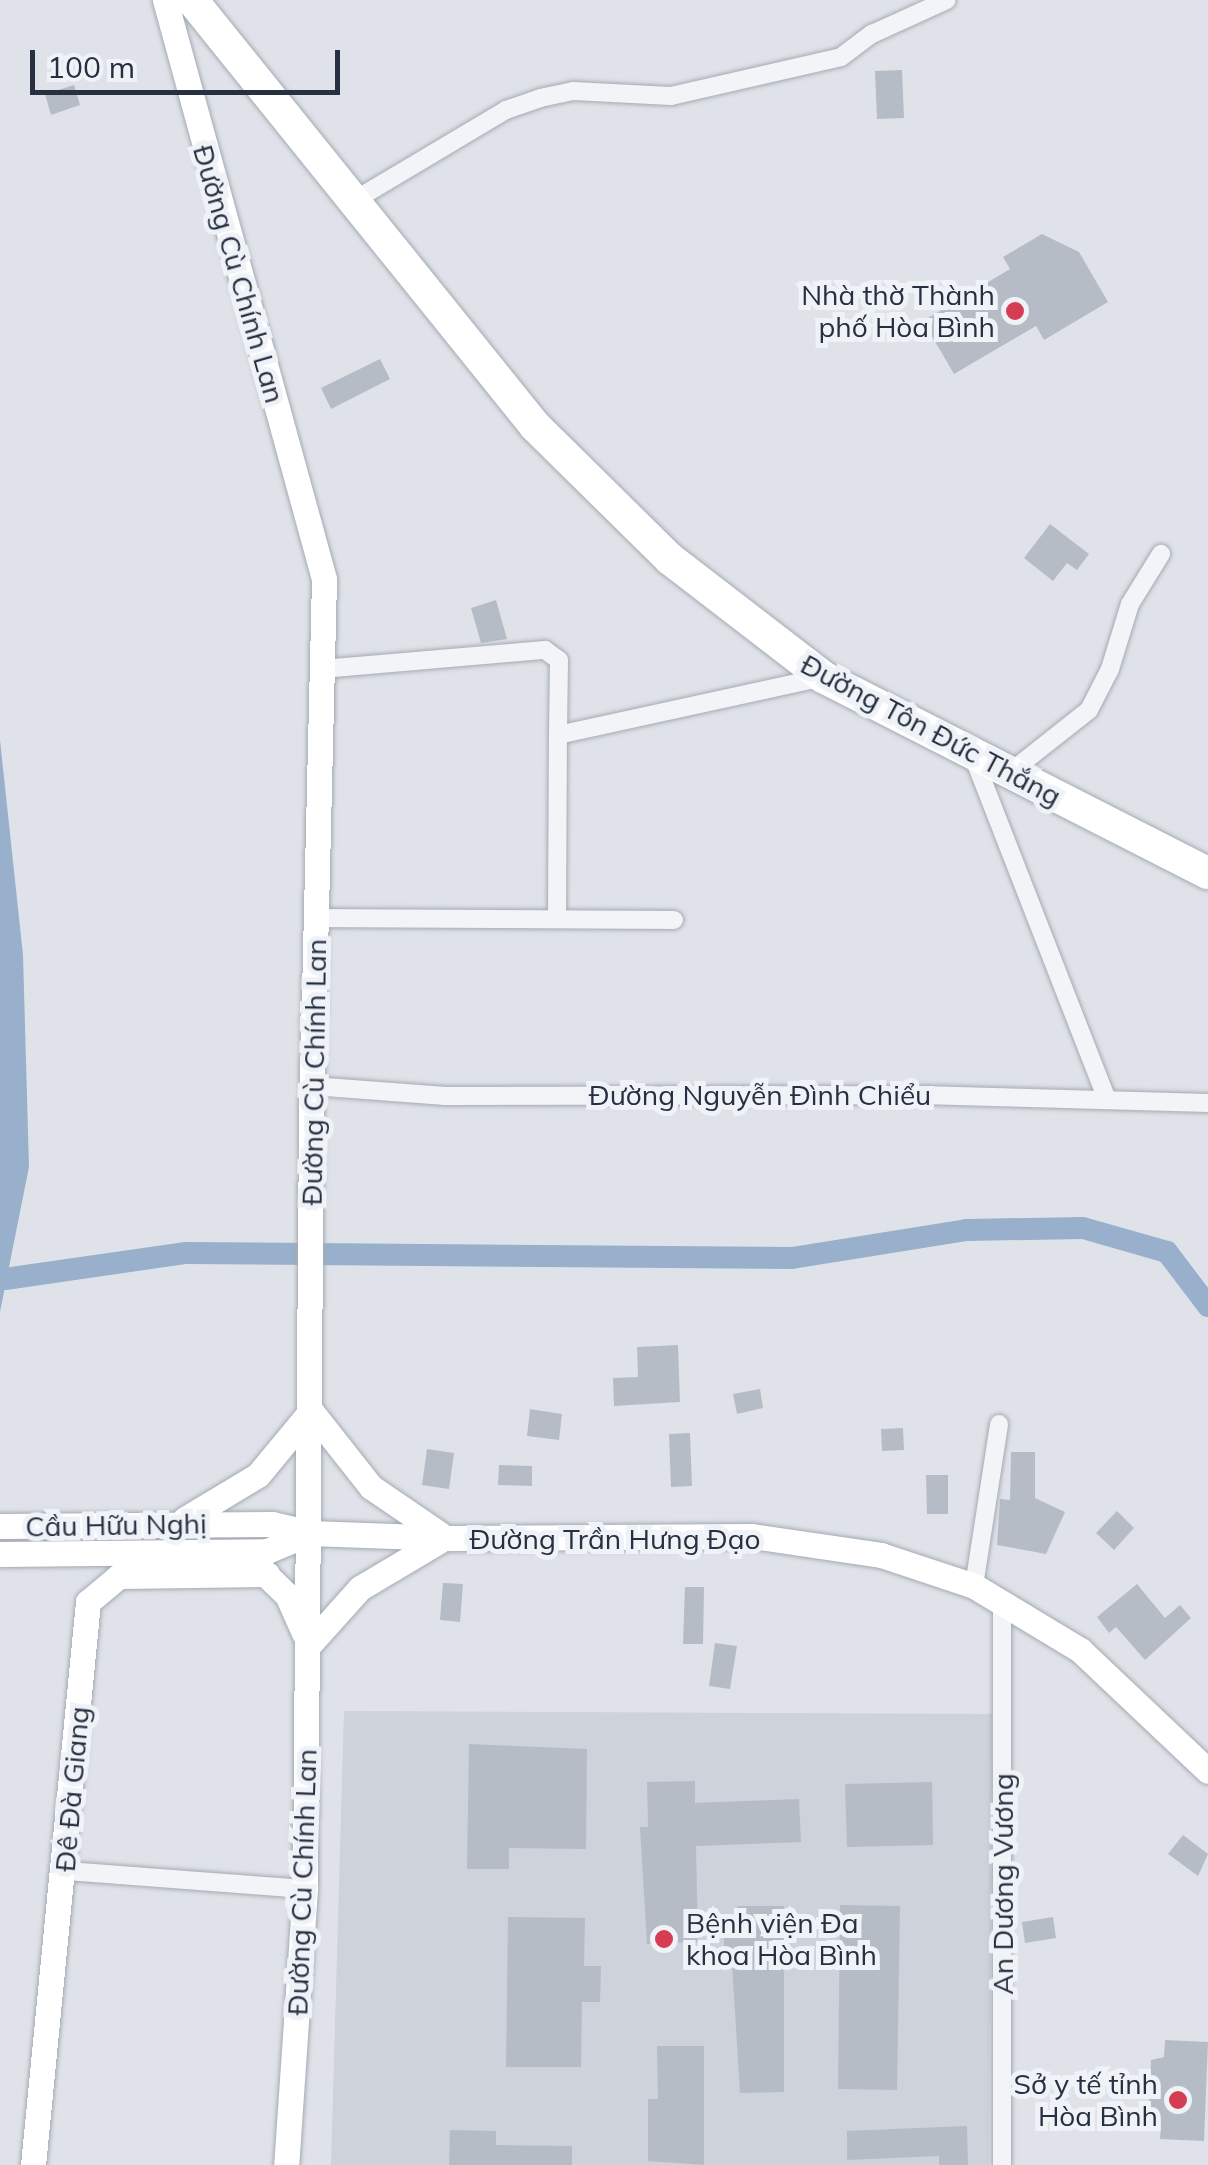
<!DOCTYPE html>
<meta charset="utf-8">
<style>
body{margin:0}
#map{position:relative;width:1208px;height:2165px;overflow:hidden;background:#dfe3e9;font-family:Mulish,sans-serif}
div>[style]{position:absolute}
[style*='--x']{left:calc(var(--x)*1px);top:calc(var(--y)*1px);width:calc(var(--w)*1px);rotate:calc(var(--a)*1deg)}
.built>*{inset:0;background:#cdd2db}
.water>*{inset:0;background:#98b0cb}
.canal>*{height:22px;margin:-11px;padding:0 11px;transform-origin:11px;border-radius:11px;background:#98b0cb}
.building>*{inset:0;background:#b6bcc6}
.roads{filter:drop-shadow(0 0 2px #a4aab3) drop-shadow(0 0 2px #a4aab3)}
.street>*{height:18px;margin:-9px;padding:0 9px;transform-origin:9px;border-radius:9px;background:#f2f4f7}
.secondary>*{height:25px;margin:-12.5px;padding:0 12.5px;transform-origin:12.5px;border-radius:12.5px;background:#fff}
.highway>*{height:32px;margin:-16px;padding:0 16px;transform-origin:16px;border-radius:16px;background:#fff}
.dots>*{width:28px;height:28px;translate:-50% -50%;box-sizing:border-box;border:5px solid #eff2f7;border-radius:50%}
span{translate:-50% -50%;white-space:nowrap;text-align:center;line-height:1.15;-webkit-text-stroke:10px #eff2f7;paint-order:stroke}
.street-label{font-size:28px;color:#273041}
.poi-label{font-size:28px;color:#273041}
.right{translate:-100% -50%;text-align:right}
.left{translate:0 -50%;text-align:left}
.scale{position:absolute;left:30px;top:50px;width:310px;height:45px;box-sizing:border-box;border:5px solid #273041;border-top:0;padding-left:12px;font-size:30px;line-height:35px;white-space:nowrap;color:#273041;-webkit-text-stroke:8px #eff2f7;paint-order:stroke}
</style>
<div id="map">
<div class="built">
<i style="clip-path:polygon(344px 1711px,992px 1714px,989px 2165px,331px 2165px)"></i>
</div>
<div class="water">
<i style="clip-path:polygon(0 740px,23px 955px,29px 1167px,0 1312px)"></i>
</div>
<div class="canal">
<i style="--x:5;--y:1279;--w:183;--a:-8.2"></i>
<i style="--x:186;--y:1253;--w:606;--a:0.47"></i>
<i style="--x:792;--y:1258;--w:177;--a:-9.1"></i>
<i style="--x:967;--y:1230;--w:116;--a:-1"></i>
<i style="--x:1083;--y:1228;--w:87;--a:15.9"></i>
<i style="--x:1167;--y:1252;--w:68;--a:52.8"></i>
</div>
<div class="building">
<i style="clip-path:polygon(902px 70px,904px 118px,877px 119px,875px 71px)"></i>
<i style="clip-path:polygon(74px 85px,80px 105px,51px 115px,45px 94px)"></i>
<i style="clip-path:polygon(1042px 234px,1079px 252px,1108px 302px,1044px 340px,1036px 326px,954px 374px,923px 321px,1010px 269px,1003px 257px)"></i>
<i style="clip-path:polygon(380px 359px,390px 379px,331px 409px,321px 388px)"></i>
<i style="clip-path:polygon(1050px 524px,1089px 554px,1077px 570px,1067px 563px,1053px 581px,1024px 558px)"></i>
<i style="clip-path:polygon(496px 600px,507px 639px,481px 643px,471px 608px)"></i>
<i style="clip-path:polygon(678px 1345px,680px 1402px,614px 1406px,613px 1378px,638px 1377px,637px 1347px)"></i>
<i style="clip-path:polygon(760px 1389px,763px 1408px,737px 1414px,733px 1394px)"></i>
<i style="clip-path:polygon(530px 1409px,562px 1414px,559px 1440px,527px 1436px)"></i>
<i style="clip-path:polygon(903px 1428px,904px 1450px,882px 1451px,881px 1429px)"></i>
<i style="clip-path:polygon(690px 1433px,692px 1486px,671px 1487px,669px 1434px)"></i>
<i style="clip-path:polygon(427px 1449px,454px 1453px,449px 1489px,422px 1485px)"></i>
<i style="clip-path:polygon(1011px 1452px,1035px 1452px,1035px 1498px,1065px 1512px,1046px 1554px,997px 1545px,1000px 1499px,1010px 1500px)"></i>
<i style="clip-path:polygon(499px 1465px,532px 1466px,532px 1486px,498px 1485px)"></i>
<i style="clip-path:polygon(926px 1475px,948px 1475px,948px 1514px,927px 1514px)"></i>
<i style="clip-path:polygon(1117px 1511px,1134px 1528px,1114px 1550px,1096px 1533px)"></i>
<i style="clip-path:polygon(443px 1583px,463px 1584px,460px 1622px,440px 1620px)"></i>
<i style="clip-path:polygon(1137px 1584px,1165px 1618px,1180px 1605px,1191px 1618px,1145px 1660px,1116px 1627px,1109px 1633px,1097px 1617px)"></i>
<i style="clip-path:polygon(685px 1587px,704px 1587px,703px 1644px,683px 1644px)"></i>
<i style="clip-path:polygon(715px 1643px,737px 1646px,730px 1689px,709px 1686px)"></i>
<i style="clip-path:polygon(469px 1744px,587px 1749px,586px 1849px,509px 1848px,509px 1869px,467px 1869px)"></i>
<i style="clip-path:polygon(695px 1781px,695px 1803px,799px 1799px,801px 1842px,696px 1846px,698px 1942px,647px 1944px,640px 1827px,648px 1827px,647px 1782px)"></i>
<i style="clip-path:polygon(932px 1782px,933px 1845px,847px 1847px,845px 1784px)"></i>
<i style="clip-path:polygon(1183px 1835px,1208px 1854px,1198px 1876px,1168px 1854px)"></i>
<i style="clip-path:polygon(840px 1905px,900px 1906px,897px 2090px,838px 2089px)"></i>
<i style="clip-path:polygon(737px 1906px,784px 1906px,784px 2092px,740px 2093px,731px 1947px,724px 1947px,724px 1929px,737px 1929px)"></i>
<i style="clip-path:polygon(508px 1917px,585px 1918px,584px 1966px,601px 1966px,600px 2002px,582px 2002px,581px 2067px,506px 2067px)"></i>
<i style="clip-path:polygon(1053px 1917px,1056px 1938px,1025px 1943px,1022px 1922px)"></i>
<i style="clip-path:polygon(1165px 2040px,1208px 2042px,1204px 2141px,1160px 2139px,1161px 2123px,1148px 2122px,1151px 2060px,1164px 2057px)"></i>
<i style="clip-path:polygon(657px 2046px,704px 2046px,704px 2165px,648px 2161px,648px 2099px,658px 2099px)"></i>
<i style="clip-path:polygon(967px 2126px,968px 2165px,939px 2165px,939px 2156px,847px 2160px,847px 2131px)"></i>
<i style="clip-path:polygon(450px 2130px,496px 2131px,496px 2145px,572px 2146px,572px 2165px,449px 2165px)"></i>
</div>
<div class="roads">
<div class="street">
<i style="--x:355;--y:200;--w:176;--a:-30.8"></i>
<i style="--x:506;--y:110;--w:36;--a:-19"></i>
<i style="--x:540;--y:98;--w:34;--a:-12"></i>
<i style="--x:573;--y:91;--w:98;--a:2.9"></i>
<i style="--x:671;--y:96;--w:174;--a:-12.9"></i>
<i style="--x:841;--y:57;--w:39;--a:-37"></i>
<i style="--x:872;--y:34;--w:82;--a:-24.4"></i>
<i style="--x:322;--y:669;--w:224;--a:-4.9"></i>
<i style="--x:545;--y:650;--w:17;--a:36"></i>
<i style="--x:559;--y:660;--w:75;--a:90.8"></i>
<i style="--x:558;--y:735;--w:271;--a:-12.3"></i>
<i style="--x:973;--y:756;--w:369;--a:68.7"></i>
<i style="--x:1008;--y:774;--w:103;--a:-38.3"></i>
<i style="--x:1089;--y:710;--w:46;--a:-62.9"></i>
<i style="--x:1110;--y:669;--w:68;--a:-72.9"></i>
<i style="--x:1130;--y:604;--w:59;--a:-58.2"></i>
<i style="--x:316;--y:918;--w:358;--a:0.3"></i>
<i style="--x:557;--y:919;--w:184;--a:-89.7"></i>
<i style="--x:312;--y:1086;--w:134;--a:4.3"></i>
<i style="--x:446;--y:1096;--w:476;--a:-0.1"></i>
<i style="--x:922;--y:1095;--w:286;--a:1.6"></i>
<i style="--x:974;--y:1586;--w:164;--a:-81.2"></i>
<i style="--x:1002;--y:1602;--w:563;--a:90"></i>
<i style="--x:66;--y:1871;--w:240;--a:4.3"></i>
</div>
<div class="secondary">
<i style="--x:165;--y:0;--w:600;--a:74.64"></i>
<i style="--x:324;--y:579;--w:541;--a:91.38"></i>
<i style="--x:311;--y:1120;--w:769;--a:90.45"></i>
<i style="--x:305;--y:1889;--w:277;--a:93.9"></i>
<i style="--x:185;--y:1519;--w:85;--a:-31.1"></i>
<i style="--x:258;--y:1475;--w:83;--a:-50.4"></i>
<i style="--x:311;--y:1411;--w:97;--a:51.7"></i>
<i style="--x:371;--y:1487;--w:83;--a:34.3"></i>
<i style="--x:0;--y:1526;--w:272;--a:-0.4"></i>
<i style="--x:272;--y:1524;--w:39;--a:13"></i>
<i style="--x:310;--y:1533;--w:139;--a:2.1"></i>
<i style="--x:449;--y:1538;--w:303;--a:-0.4"></i>
<i style="--x:752;--y:1536;--w:130;--a:8.4"></i>
<i style="--x:881;--y:1555;--w:98;--a:18.4"></i>
<i style="--x:974;--y:1586;--w:124;--a:31.1"></i>
<i style="--x:1080;--y:1650;--w:176;--a:43.4"></i>
<i style="--x:0;--y:1554;--w:267;--a:-0.6"></i>
<i style="--x:267;--y:1551;--w:47;--a:-22.7"></i>
<i style="--x:256;--y:1565;--w:43;--a:44.1"></i>
<i style="--x:287;--y:1595;--w:42;--a:65.9"></i>
<i style="--x:308;--y:1646;--w:78;--a:-48.1"></i>
<i style="--x:360;--y:1588;--w:92;--a:-30.7"></i>
<i style="--x:33;--y:2165;--w:566;--a:-84.42"></i>
<i style="--x:88;--y:1602;--w:40;--a:-40"></i>
<i style="--x:119;--y:1576;--w:148;--a:-0.8"></i>
</div>
<div class="highway">
<i style="--x:192;--y:0;--w:547;--a:51.16"></i>
<i style="--x:535;--y:426;--w:190;--a:44.6"></i>
<i style="--x:670;--y:559;--w:193;--a:37.6"></i>
<i style="--x:823;--y:677;--w:432;--a:27"></i>
</div>
</div>
<div class="dots">
<i style="left:1015px;top:311px;background:#d53e52"></i>
<i style="left:664px;top:1939px;background:#d53e52"></i>
<i style="left:1178px;top:2100px;background:#d53e52"></i>
</div>
<div class="street-label">
<span style="left:239px;top:274px;rotate:74deg">Đường Cù Chính Lan</span>
<span style="left:931px;top:730px;rotate:28deg">Đường Tôn Đức Thắng</span>
<span style="left:314px;top:1072px;rotate:-89deg">Đường Cù Chính Lan</span>
<span style="left:760px;top:1095px">Đường Nguyễn Đình Chiểu</span>
<span style="left:116px;top:1525px;rotate:-1deg">Cầu Hữu Nghị</span>
<span style="left:615px;top:1539px">Đường Trần Hưng Đạo</span>
<span style="left:72px;top:1789px;rotate:-85deg">Đê Đà Giang</span>
<span style="left:302px;top:1882px;rotate:-88deg">Đường Cù Chính Lan</span>
<span style="left:1003px;top:1884px;rotate:-90deg">An Dương Vương</span>
</div>
<div class="poi-label">
<span class="right" style="left:995px;top:311px">Nhà thờ Thành<br>phố Hòa Bình</span>
<span class="left" style="left:686px;top:1939px">Bệnh viện Đa<br>khoa Hòa Bình</span>
<span class="right" style="left:1158px;top:2100px">Sở y tế tỉnh<br>Hòa Bình</span>
</div>
<div class="scale">100 m</div>
</div>
